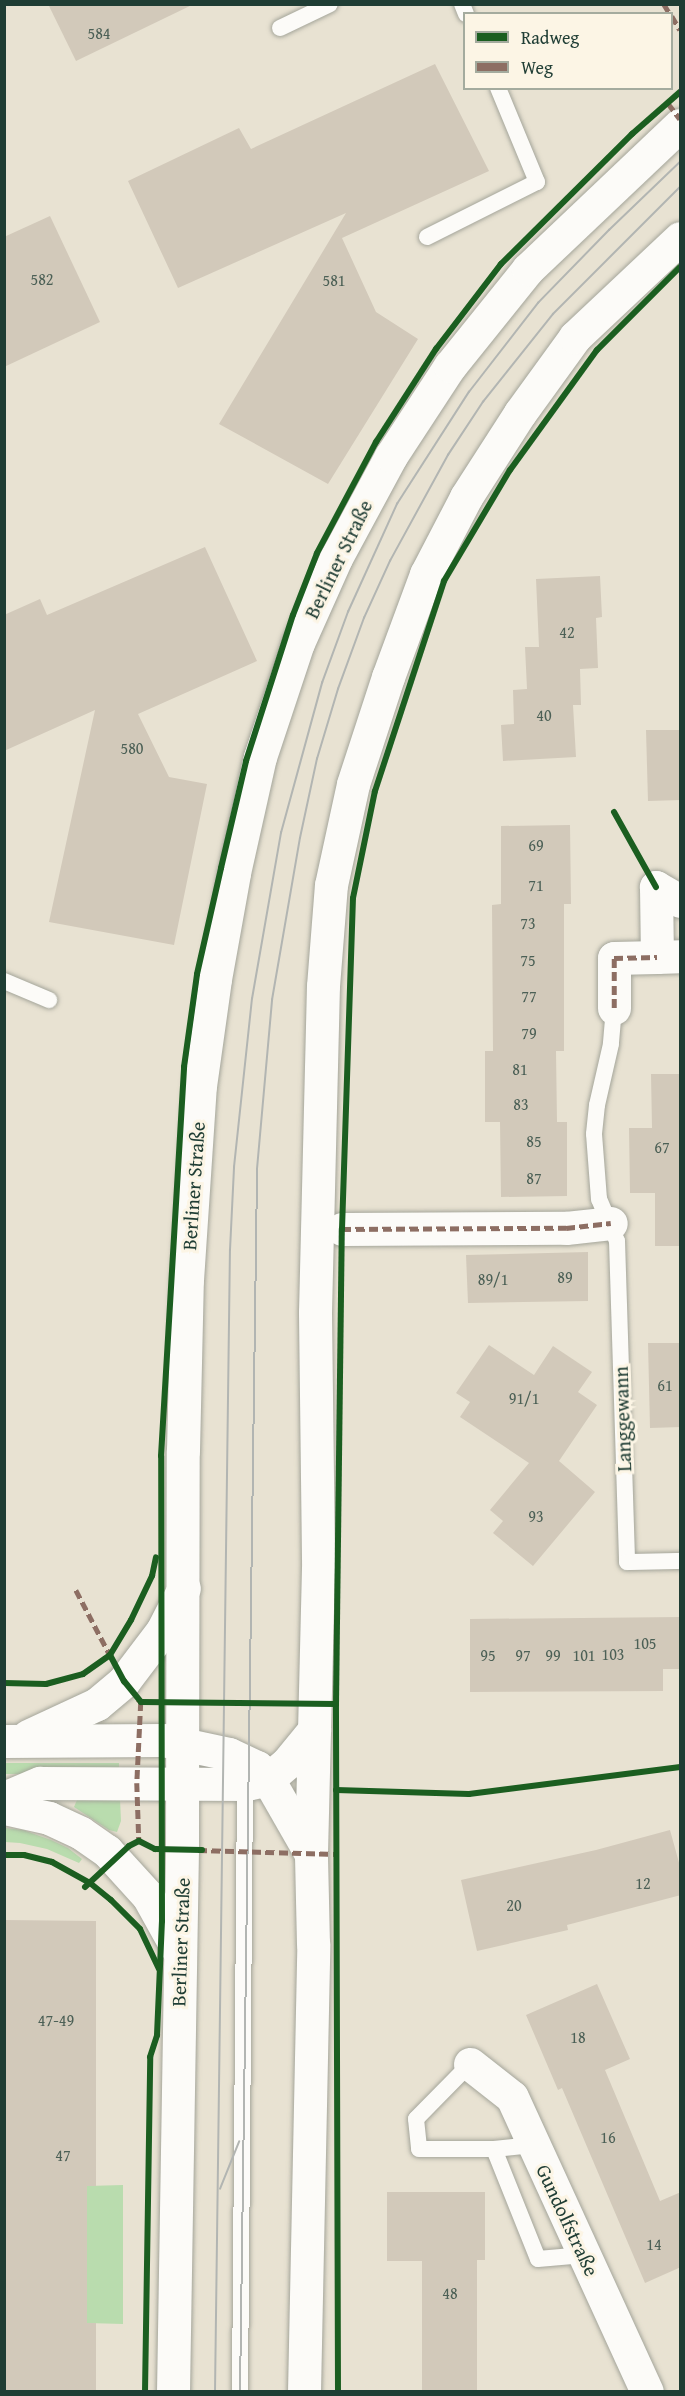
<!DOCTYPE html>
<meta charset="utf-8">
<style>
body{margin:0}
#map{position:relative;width:685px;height:2396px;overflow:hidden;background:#e8e2d2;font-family:"Gentium Book Plus",serif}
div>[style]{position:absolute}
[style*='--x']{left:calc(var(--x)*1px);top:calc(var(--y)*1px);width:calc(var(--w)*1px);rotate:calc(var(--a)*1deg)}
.green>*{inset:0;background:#b9dcae}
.building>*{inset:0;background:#d2c9ba}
.roads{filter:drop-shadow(0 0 2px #a4a59a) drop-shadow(0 0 2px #a4a59a)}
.service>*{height:16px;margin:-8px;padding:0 8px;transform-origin:8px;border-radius:8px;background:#fcfbf8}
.minor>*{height:33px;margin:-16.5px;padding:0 16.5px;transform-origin:16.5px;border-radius:16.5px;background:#fcfbf8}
.primary>*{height:33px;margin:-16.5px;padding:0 16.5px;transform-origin:16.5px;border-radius:16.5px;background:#fcfbf8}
.tram>*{height:1.5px;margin:-0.75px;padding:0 0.75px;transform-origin:0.75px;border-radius:0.75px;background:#b2b5b2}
.quiet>*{height:4.5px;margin-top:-2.25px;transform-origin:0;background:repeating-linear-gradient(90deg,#8d6e63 0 9px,transparent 0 13.5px)}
.cycleway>*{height:6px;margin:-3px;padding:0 3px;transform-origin:3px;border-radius:3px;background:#1b5e20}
span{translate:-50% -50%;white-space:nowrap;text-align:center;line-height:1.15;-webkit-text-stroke:6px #fcf5e5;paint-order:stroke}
.number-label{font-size:16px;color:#4c6056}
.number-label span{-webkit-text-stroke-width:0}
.street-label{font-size:20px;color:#1f3d34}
.frame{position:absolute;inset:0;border:6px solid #1f3d34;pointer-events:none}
.legend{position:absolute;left:463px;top:12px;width:210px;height:78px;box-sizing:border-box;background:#fcf5e5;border:2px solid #a4ab9e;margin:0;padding:8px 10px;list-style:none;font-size:18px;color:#1f3d34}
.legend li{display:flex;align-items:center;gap:12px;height:30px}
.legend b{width:30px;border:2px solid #a4ab9e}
</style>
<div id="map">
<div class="green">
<i style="clip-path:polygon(5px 1763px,119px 1763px,119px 1774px,5px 1774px)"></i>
<i style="clip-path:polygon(120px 1799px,121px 1821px,117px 1832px,109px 1830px,74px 1807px,77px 1800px)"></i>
<i style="clip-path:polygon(5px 1828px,23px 1830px,51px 1840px,68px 1848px,82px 1859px,79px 1863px,47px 1849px,20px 1843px,5px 1842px)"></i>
<i style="clip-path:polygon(123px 2185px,123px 2324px,87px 2323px,87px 2186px)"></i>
</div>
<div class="building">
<i style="clip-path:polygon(48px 4px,194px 4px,76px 61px)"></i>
<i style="clip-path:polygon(435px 64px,489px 171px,342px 238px,376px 312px,418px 339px,328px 484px,219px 424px,346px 213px,178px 288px,128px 181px,239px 128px,251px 149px)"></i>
<i style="clip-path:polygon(50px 216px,100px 322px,4px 367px,4px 237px)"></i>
<i style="clip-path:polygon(205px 547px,257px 661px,138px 714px,169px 777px,207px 784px,174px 945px,49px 922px,95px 710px,4px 751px,4px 615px,40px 599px,47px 615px)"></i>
<i style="clip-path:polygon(600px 576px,602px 617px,596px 618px,598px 668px,580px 669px,581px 705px,573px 705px,576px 757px,503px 761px,501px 725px,514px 724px,513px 690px,527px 689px,525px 647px,539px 647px,536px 579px)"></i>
<i style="clip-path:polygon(646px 730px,681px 730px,681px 800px,648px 801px)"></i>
<i style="clip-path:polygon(570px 825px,571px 904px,564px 904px,564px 1051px,556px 1051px,557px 1122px,567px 1122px,567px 1196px,501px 1197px,500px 1122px,485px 1122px,485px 1051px,493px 1051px,492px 905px,501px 904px,501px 826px)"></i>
<i style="clip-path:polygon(651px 1074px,681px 1074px,681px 1246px,655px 1246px,655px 1193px,630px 1193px,629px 1128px,652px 1128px)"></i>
<i style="clip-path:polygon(588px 1252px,588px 1301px,468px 1303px,466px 1255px)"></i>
<i style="clip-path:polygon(648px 1343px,681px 1343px,681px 1427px,650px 1428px)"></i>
<i style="clip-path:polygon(489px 1345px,534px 1375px,553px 1346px,592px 1372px,578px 1392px,597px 1405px,559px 1461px,595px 1492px,533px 1566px,493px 1533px,503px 1521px,490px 1510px,529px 1463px,460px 1417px,470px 1402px,456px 1393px)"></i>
<i style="clip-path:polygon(681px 1617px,681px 1669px,663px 1669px,663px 1691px,470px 1692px,470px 1619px)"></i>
<i style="clip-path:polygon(670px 1830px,681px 1870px,681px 1895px,567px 1925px,568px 1930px,477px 1951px,461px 1880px,596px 1850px)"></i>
<i style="clip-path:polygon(4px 1920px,96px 1921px,96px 2186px,87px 2186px,87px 2323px,96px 2323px,96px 2391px,4px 2391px)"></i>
<i style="clip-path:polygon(597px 1984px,630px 2059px,605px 2070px,660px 2201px,681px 2192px,681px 2267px,645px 2283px,562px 2088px,558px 2090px,526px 2015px)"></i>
<i style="clip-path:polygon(387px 2192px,485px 2192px,485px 2260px,477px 2260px,477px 2391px,422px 2391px,422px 2261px,387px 2261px)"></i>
</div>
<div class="roads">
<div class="service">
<i style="--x:462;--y:4;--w:11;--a:68"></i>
<i style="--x:280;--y:28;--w:55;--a:-25.6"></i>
<i style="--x:427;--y:237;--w:123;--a:-26.6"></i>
<i style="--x:537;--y:182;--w:102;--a:-112.5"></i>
<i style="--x:4;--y:981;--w:49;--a:22.9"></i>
<i style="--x:614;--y:1008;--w:36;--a:95"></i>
<i style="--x:611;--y:1044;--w:63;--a:102.9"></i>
<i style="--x:597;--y:1105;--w:29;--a:96"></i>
<i style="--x:594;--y:1134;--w:65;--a:85.6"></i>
<i style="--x:599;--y:1199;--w:46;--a:66.8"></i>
<i style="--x:617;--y:1241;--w:321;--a:88.2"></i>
<i style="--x:627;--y:1562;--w:53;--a:-1.1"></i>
<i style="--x:470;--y:2064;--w:77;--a:134.5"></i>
<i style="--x:416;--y:2119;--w:30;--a:84"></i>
<i style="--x:419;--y:2149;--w:75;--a:0"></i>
<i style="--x:494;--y:2149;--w:39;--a:-6"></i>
<i style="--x:494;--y:2149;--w:118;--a:68.2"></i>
<i style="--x:538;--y:2259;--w:46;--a:-5"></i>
<i style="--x:240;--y:2392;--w:614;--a:-89.53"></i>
</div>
<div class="minor">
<i style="--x:680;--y:901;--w:28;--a:-150"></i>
<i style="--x:656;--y:887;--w:70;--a:89.2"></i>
<i style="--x:657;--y:957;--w:23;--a:-2"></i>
<i style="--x:614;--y:1008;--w:50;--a:-90"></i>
<i style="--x:614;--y:958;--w:43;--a:-1.3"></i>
<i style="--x:342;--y:1229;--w:224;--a:-0.3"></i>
<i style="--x:566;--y:1228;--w:45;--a:-6.3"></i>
<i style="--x:28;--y:1736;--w:76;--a:-24.9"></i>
<i style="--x:97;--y:1704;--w:35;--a:-40"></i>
<i style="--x:124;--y:1681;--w:63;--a:-52.8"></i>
<i style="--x:162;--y:1631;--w:48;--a:-62.9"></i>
<i style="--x:4;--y:1741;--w:159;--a:-0.4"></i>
<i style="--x:163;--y:1740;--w:67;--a:12"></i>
<i style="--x:229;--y:1754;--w:31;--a:25"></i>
<i style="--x:257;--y:1767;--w:16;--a:47"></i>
<i style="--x:268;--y:1779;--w:86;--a:60.2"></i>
<i style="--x:4;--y:1798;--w:39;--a:-23"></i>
<i style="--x:40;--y:1783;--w:207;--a:0.3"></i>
<i style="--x:247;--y:1784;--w:22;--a:-13"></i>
<i style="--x:268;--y:1779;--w:25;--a:-40"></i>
<i style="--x:287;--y:1763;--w:43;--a:-50.7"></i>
<i style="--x:4;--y:1808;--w:46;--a:12.5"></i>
<i style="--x:49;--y:1818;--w:35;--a:25"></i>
<i style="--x:81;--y:1833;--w:32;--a:35"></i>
<i style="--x:107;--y:1851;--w:61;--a:47.7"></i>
<i style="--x:148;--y:1896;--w:62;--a:60.9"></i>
<i style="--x:470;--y:2064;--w:53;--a:38.2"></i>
<i style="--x:512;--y:2097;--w:324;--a:65.4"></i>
</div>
<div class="primary">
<i style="--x:173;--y:2392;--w:542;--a:-89.05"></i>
<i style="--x:182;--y:1850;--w:399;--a:-89.9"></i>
<i style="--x:183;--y:1451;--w:171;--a:-88.7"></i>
<i style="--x:187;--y:1280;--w:194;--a:-86.2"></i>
<i style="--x:200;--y:1086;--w:108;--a:-82"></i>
<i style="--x:215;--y:979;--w:108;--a:-79.8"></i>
<i style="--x:234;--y:873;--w:119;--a:-77.4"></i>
<i style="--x:260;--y:757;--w:120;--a:-71.6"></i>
<i style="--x:298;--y:643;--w:93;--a:-65.9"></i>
<i style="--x:336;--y:558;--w:116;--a:-61.7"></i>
<i style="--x:391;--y:456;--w:108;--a:-56.8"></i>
<i style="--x:450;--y:366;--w:124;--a:-51.2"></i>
<i style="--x:528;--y:269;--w:209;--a:-43.5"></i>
<i style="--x:304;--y:2392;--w:448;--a:-88.8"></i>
<i style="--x:313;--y:1944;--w:90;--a:-91.3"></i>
<i style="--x:311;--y:1854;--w:295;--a:-88.6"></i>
<i style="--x:318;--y:1559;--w:247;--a:-90.7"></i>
<i style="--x:315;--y:1312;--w:326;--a:-88.6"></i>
<i style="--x:323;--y:986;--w:101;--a:-85.5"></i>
<i style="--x:331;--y:885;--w:103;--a:-77.7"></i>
<i style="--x:353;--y:784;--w:113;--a:-71.9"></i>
<i style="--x:388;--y:677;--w:110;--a:-69.7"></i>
<i style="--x:426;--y:574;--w:87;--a:-62.5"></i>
<i style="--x:466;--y:497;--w:100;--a:-57.3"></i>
<i style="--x:520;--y:413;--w:94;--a:-54.1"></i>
<i style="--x:575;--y:337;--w:144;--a:-43.3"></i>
</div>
</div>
<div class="tram">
<i style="--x:220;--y:2189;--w:51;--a:-68"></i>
<i style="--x:215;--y:2392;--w:1142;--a:-89.25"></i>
<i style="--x:230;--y:1250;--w:83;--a:-87.2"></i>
<i style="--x:234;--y:1167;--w:169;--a:-83.9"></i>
<i style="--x:252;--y:999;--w:169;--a:-80.1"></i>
<i style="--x:281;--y:833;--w:156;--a:-74.7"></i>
<i style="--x:322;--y:683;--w:76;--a:-69.9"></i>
<i style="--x:348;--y:612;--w:119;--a:-65.6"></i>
<i style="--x:397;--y:504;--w:133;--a:-57.3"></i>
<i style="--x:469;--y:392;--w:113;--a:-52.2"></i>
<i style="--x:538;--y:303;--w:102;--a:-45.8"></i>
<i style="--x:609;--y:230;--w:98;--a:-43.8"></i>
<i style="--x:240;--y:2392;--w:1223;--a:-89.2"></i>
<i style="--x:257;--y:1169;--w:170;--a:-84.9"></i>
<i style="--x:272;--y:1000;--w:164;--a:-80.2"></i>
<i style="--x:300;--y:838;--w:81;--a:-77.9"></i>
<i style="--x:317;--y:759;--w:73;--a:-73.3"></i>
<i style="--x:338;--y:689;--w:76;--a:-69.9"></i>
<i style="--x:364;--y:618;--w:63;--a:-65.5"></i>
<i style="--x:390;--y:561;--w:121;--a:-61.3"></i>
<i style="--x:448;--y:455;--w:64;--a:-56.6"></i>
<i style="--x:483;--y:402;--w:112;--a:-51.5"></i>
<i style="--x:553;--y:314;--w:180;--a:-45"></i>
</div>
<div class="quiet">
<i style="--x:664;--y:4;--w:12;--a:59"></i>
<i style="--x:672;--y:16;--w:16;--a:60"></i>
<i style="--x:668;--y:103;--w:20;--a:53"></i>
<i style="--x:614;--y:1008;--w:50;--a:-90"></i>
<i style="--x:614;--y:958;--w:43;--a:-1.3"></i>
<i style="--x:342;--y:1229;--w:224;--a:-0.3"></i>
<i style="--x:566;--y:1228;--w:45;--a:-6.3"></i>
<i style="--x:76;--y:1590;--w:78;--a:62.4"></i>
<i style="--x:138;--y:1699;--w:4;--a:45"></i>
<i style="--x:141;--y:1702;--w:81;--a:92.8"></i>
<i style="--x:137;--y:1783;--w:58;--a:88"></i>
<i style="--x:198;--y:1850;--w:138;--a:1.7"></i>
</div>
<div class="cycleway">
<i style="--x:614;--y:812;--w:86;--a:60.8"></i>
<i style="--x:110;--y:1655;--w:30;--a:62"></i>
<i style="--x:124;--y:1681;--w:27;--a:51"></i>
<i style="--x:141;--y:1702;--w:195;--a:0.6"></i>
<i style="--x:4;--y:1683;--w:42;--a:1.4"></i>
<i style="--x:46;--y:1684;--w:38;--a:-15"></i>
<i style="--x:83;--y:1674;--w:33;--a:-35"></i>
<i style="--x:110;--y:1655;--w:41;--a:-59"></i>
<i style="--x:131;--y:1620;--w:49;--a:-64.5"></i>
<i style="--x:152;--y:1576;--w:19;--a:-78"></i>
<i style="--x:336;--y:1790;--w:133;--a:1.7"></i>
<i style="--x:469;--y:1794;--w:213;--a:-7.3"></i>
<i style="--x:4;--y:1855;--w:20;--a:0"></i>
<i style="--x:24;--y:1855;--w:29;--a:14"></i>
<i style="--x:52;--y:1862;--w:43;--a:28.9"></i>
<i style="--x:90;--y:1883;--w:27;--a:39"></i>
<i style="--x:111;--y:1900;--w:41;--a:45"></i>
<i style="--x:140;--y:1929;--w:44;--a:64.6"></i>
<i style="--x:85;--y:1887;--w:60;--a:-43"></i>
<i style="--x:129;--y:1846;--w:11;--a:-27"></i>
<i style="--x:139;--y:1841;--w:18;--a:27"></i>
<i style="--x:155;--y:1849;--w:47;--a:1.2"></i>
<i style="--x:145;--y:2392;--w:335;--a:-89.1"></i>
<i style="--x:150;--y:2057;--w:23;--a:-72"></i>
<i style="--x:157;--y:2035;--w:114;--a:-87.5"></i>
<i style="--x:162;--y:1921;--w:465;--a:-90.1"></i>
<i style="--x:161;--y:1456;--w:390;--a:-86.6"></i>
<i style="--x:184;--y:1067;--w:94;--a:-82"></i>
<i style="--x:197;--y:974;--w:109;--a:-77.2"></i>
<i style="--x:221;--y:868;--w:110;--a:-76.8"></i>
<i style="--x:246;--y:761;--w:153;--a:-72.2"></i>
<i style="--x:293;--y:615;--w:66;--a:-68.8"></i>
<i style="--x:317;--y:553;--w:126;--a:-62"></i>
<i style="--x:376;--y:442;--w:111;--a:-57.2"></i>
<i style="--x:436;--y:349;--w:107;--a:-52.6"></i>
<i style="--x:501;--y:264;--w:185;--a:-44.8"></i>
<i style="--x:632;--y:134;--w:64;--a:-41.2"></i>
<i style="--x:338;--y:2392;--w:688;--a:-90.17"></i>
<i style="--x:336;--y:1704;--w:475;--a:-89.3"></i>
<i style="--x:342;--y:1229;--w:331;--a:-88.1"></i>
<i style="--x:353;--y:898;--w:109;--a:-78.4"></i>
<i style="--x:375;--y:791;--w:221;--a:-71.8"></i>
<i style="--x:444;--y:581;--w:129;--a:-59.3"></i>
<i style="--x:510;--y:470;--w:148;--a:-54.1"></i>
<i style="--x:597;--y:350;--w:117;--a:-45"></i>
</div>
<div class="number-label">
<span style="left:99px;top:33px">584</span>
<span style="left:42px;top:279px">582</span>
<span style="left:334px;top:280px">581</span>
<span style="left:567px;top:632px">42</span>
<span style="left:544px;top:715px">40</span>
<span style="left:132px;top:748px">580</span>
<span style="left:536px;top:845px">69</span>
<span style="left:536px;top:885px">71</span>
<span style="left:528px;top:923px">73</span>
<span style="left:528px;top:960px">75</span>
<span style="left:529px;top:996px">77</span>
<span style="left:529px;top:1033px">79</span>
<span style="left:520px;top:1069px">81</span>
<span style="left:521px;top:1104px">83</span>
<span style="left:534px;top:1141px">85</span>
<span style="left:662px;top:1147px">67</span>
<span style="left:534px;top:1178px">87</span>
<span style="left:565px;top:1277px">89</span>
<span style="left:493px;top:1279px">89/1</span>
<span style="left:665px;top:1385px">61</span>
<span style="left:524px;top:1398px">91/1</span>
<span style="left:536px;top:1516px">93</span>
<span style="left:645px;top:1643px">105</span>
<span style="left:613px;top:1654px">103</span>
<span style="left:488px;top:1655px">95</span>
<span style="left:523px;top:1655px">97</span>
<span style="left:553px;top:1655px">99</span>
<span style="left:584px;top:1655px">101</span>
<span style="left:643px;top:1883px">12</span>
<span style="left:514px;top:1905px">20</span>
<span style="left:56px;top:2020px">47-49</span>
<span style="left:578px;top:2037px">18</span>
<span style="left:608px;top:2137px">16</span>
<span style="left:63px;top:2155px">47</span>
<span style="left:654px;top:2244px">14</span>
<span style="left:450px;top:2293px">48</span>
</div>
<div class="street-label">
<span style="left:338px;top:559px;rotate:-64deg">Berliner Straße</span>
<span style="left:193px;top:1186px;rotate:-86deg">Berliner Straße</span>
<span style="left:622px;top:1419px;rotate:-92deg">Langgewann</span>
<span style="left:180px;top:1942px;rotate:-88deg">Berliner Straße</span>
<span style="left:568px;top:2220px;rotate:65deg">Gundolfstraße</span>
</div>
<div class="frame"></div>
<ul class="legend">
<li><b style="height:8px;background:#1b5e20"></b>Radweg</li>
<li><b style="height:8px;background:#8d6e63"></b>Weg</li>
</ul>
</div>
